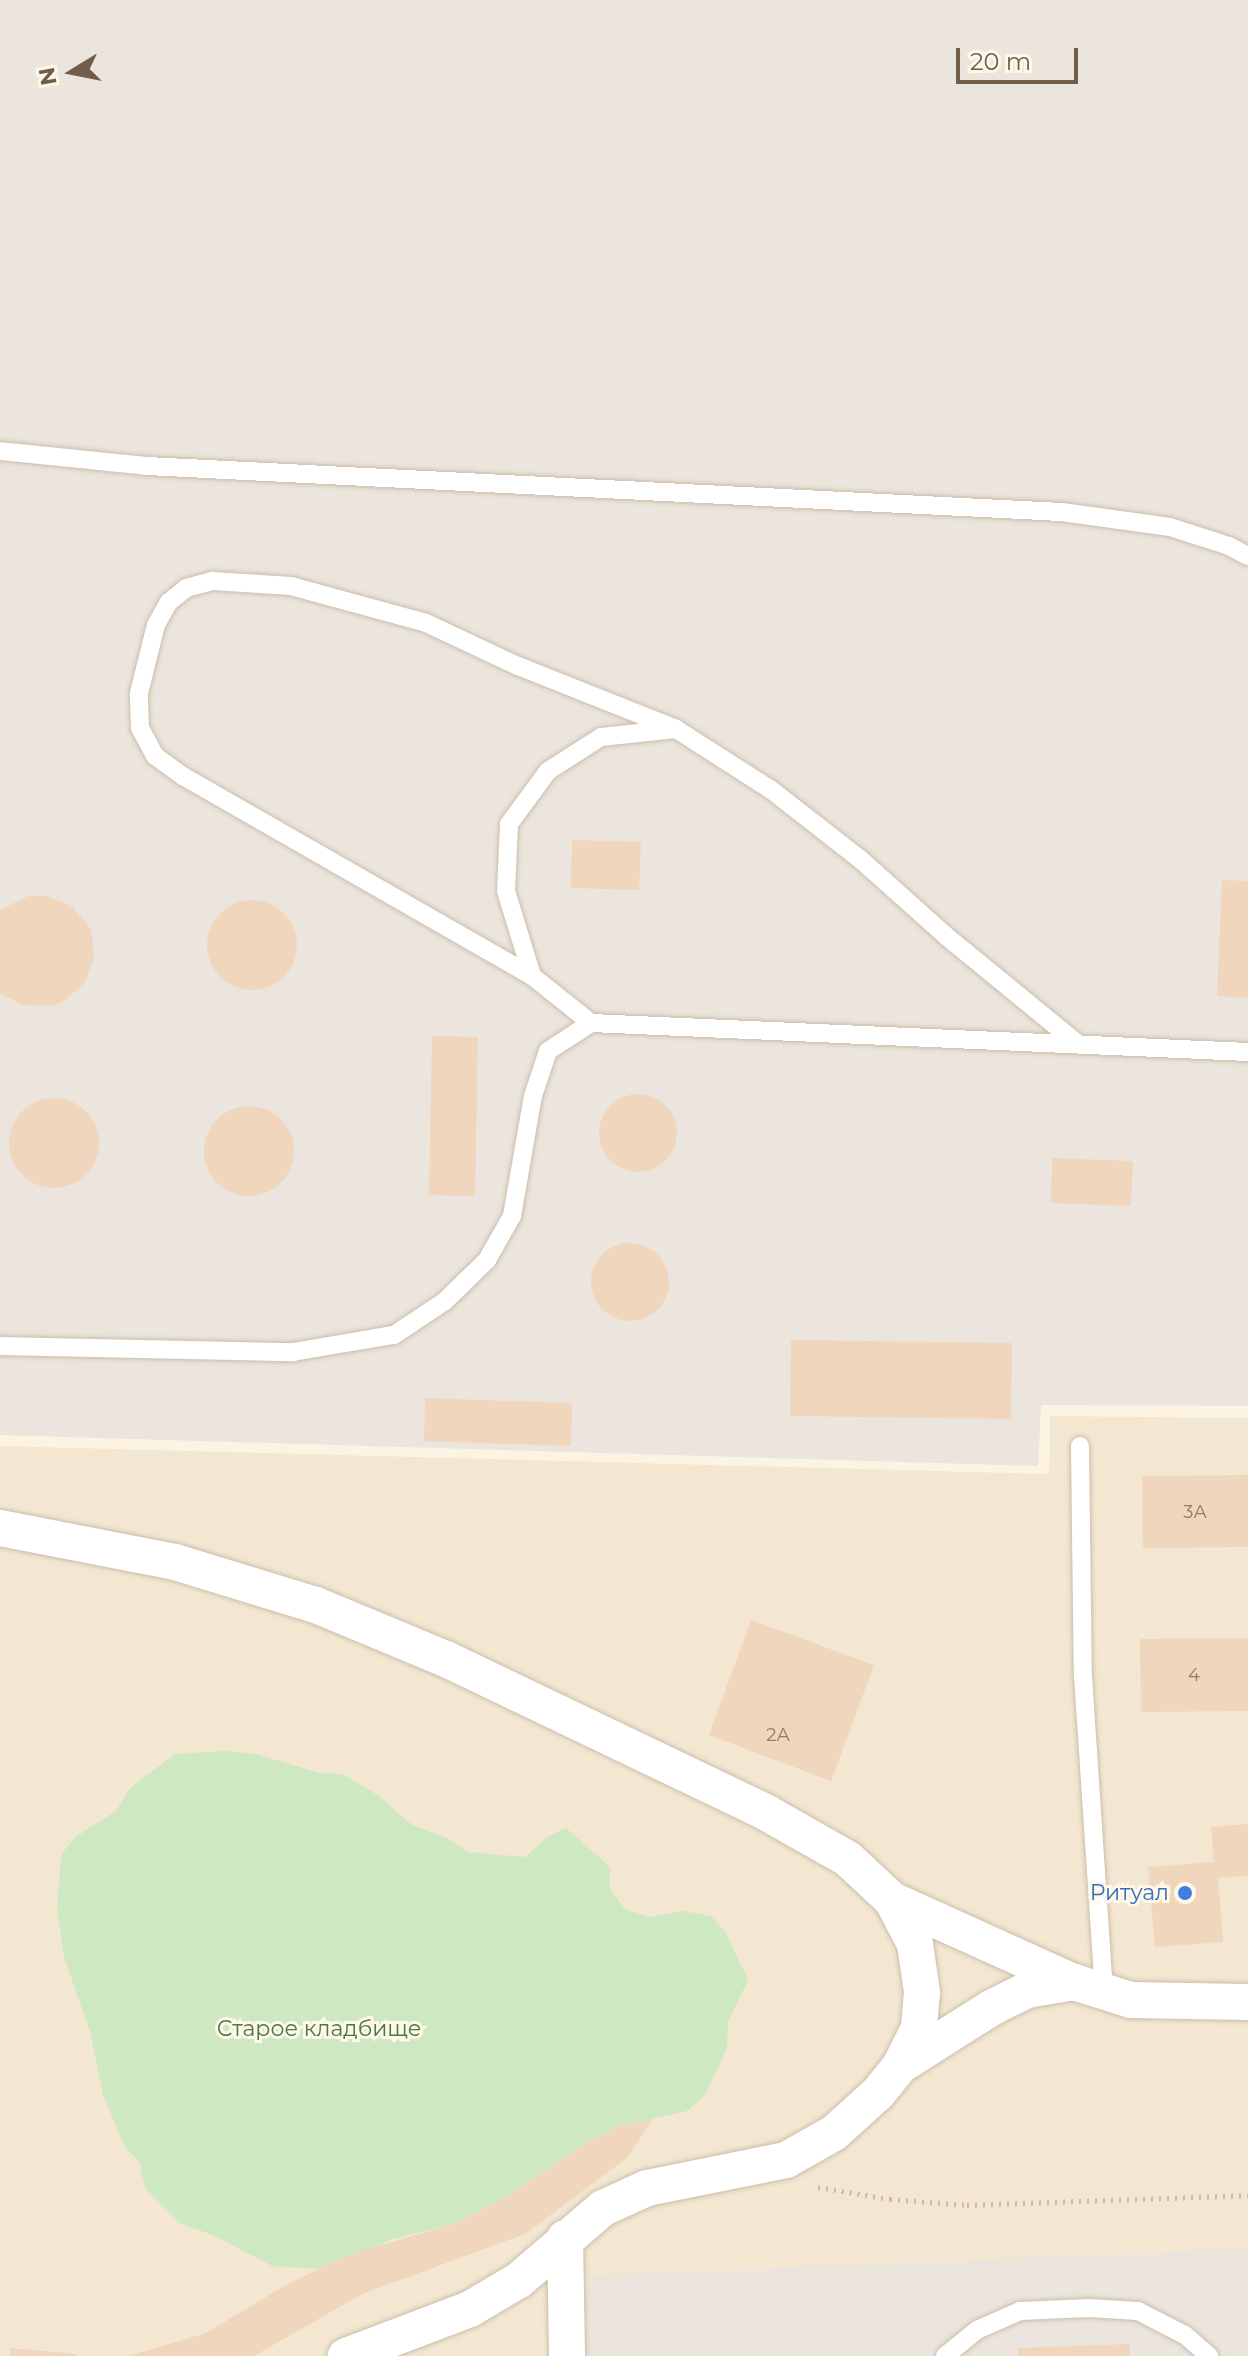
<!DOCTYPE html>
<meta charset="utf-8">
<style>
body{margin:0}
#map{position:relative;width:1248px;height:2356px;overflow:hidden;background:#fbf4e3;font-family:Montserrat,sans-serif}
div>[style]{position:absolute}
[style*='--x']{left:calc(var(--x)*1px);top:calc(var(--y)*1px);width:calc(var(--w)*1px);rotate:calc(var(--a)*1deg)}
.residential>*{inset:0;background:#f3e7d2}
.industrial>*{inset:0;background:#ebe5de}
.green>*{inset:0;background:#cee8c2}
.building>*{inset:0;background:#f0d6bc}
.round{border-radius:50%}
.path>*{height:5px;margin-top:-2.5px;transform-origin:0;background:repeating-linear-gradient(90deg,#d4b99f 0 2px,transparent 0 8px)}
.roads{filter:drop-shadow(0 0 2px #ccbdaa) drop-shadow(0 0 2px #ccbdaa)}
.lane>*{height:18px;margin:-9px;padding:0 9px;transform-origin:9px;border-radius:9px;background:#fff}
.street>*{height:36px;margin:-18px;padding:0 18px;transform-origin:18px;border-radius:18px;background:#fff}
.dots>*{width:22px;height:22px;translate:-50% -50%;box-sizing:border-box;border:4px solid #fef8e9;border-radius:50%}
span{translate:-50% -50%;white-space:nowrap;text-align:center;line-height:1.15;-webkit-text-stroke:6px #fef8e9;paint-order:stroke}
.number-label{font-size:18px;color:#927b66}
.number-label span{-webkit-text-stroke-width:0}
.shop-label{font-size:22px;color:#366cbe}
.right{translate:-100% -50%;text-align:right}
.park-label{font-size:22px;color:#4c7842}
.north{position:absolute;left:32px;top:32px;width:80px;height:80px;-webkit-text-stroke:6px #fef8e9;paint-order:stroke;rotate:260deg;font-size:22px;font-weight:700;line-height:32px;text-align:center;color:#725d4a}
.north::after{content:'';display:block;margin:auto;width:28px;height:36px;background:#725d4a;clip-path:polygon(50% 0,100% 100%,50% 72%,0 100%)}
.scale{position:absolute;left:956px;top:48px;width:122px;height:36px;box-sizing:border-box;border:4px solid #725d4a;border-top:0;padding-left:10px;font-size:24px;line-height:28px;white-space:nowrap;color:#725d4a;-webkit-text-stroke:6px #fef8e9;paint-order:stroke}
</style>
<div id="map">
<div class="residential">
<i style="clip-path:polygon(1050px 1416px,1248px 1418px,1248px 2356px,0 2356px,0 1446px,1049px 1474px)"></i>
</div>
<div class="industrial">
<i style="clip-path:polygon(0 0,1248px 0,1248px 1406px,1041px 1405px,1038px 1466px,0 1435px)"></i>
<i style="clip-path:polygon(1248px 2249px,1248px 2356px,588px 2356px,589px 2276px)"></i>
</div>
<div class="green">
<i style="clip-path:polygon(224px 1751px,256px 1754px,320px 1773px,343px 1774px,379px 1796px,412px 1825px,447px 1838px,468px 1852px,525px 1857px,547px 1837px,566px 1828px,610px 1867px,610px 1889px,625px 1909px,650px 1917px,683px 1911px,711px 1916px,725px 1931px,748px 1980px,728px 2022px,727px 2048px,705px 2095px,687px 2111px,617px 2127px,588px 2142px,510px 2195px,454px 2224px,393px 2239px,321px 2269px,272px 2266px,213px 2235px,181px 2224px,145px 2188px,139px 2161px,125px 2147px,103px 2095px,90px 2032px,64px 1957px,57px 1908px,61px 1855px,74px 1838px,116px 1811px,130px 1788px,175px 1754px)"></i>
</div>
<div class="building">
<i style="clip-path:polygon(572px 840px,641px 842px,639px 890px,571px 888px)"></i>
<i style="clip-path:polygon(1222px 880px,1248px 881px,1248px 998px,1217px 996px)"></i>
<i style="clip-path:polygon(28px 896px,47px 896px,72px 906px,90px 928px,93px 943px,94px 958px,85px 982px,66px 1000px,53px 1006px,22px 1005px,0 993px,0 910px)"></i>
<i class="round" style="left:207px;top:900px;width:90px;height:90px"></i>
<i style="clip-path:polygon(432px 1036px,478px 1037px,475px 1196px,429px 1195px)"></i>
<i class="round" style="left:599px;top:1094px;width:78px;height:78px"></i>
<i class="round" style="left:9px;top:1098px;width:90px;height:90px"></i>
<i class="round" style="left:204px;top:1106px;width:90px;height:90px"></i>
<i style="clip-path:polygon(1052px 1158px,1133px 1161px,1131px 1206px,1051px 1203px)"></i>
<i class="round" style="left:591px;top:1243px;width:78px;height:78px"></i>
<i style="clip-path:polygon(791px 1340px,1012px 1343px,1011px 1419px,790px 1416px)"></i>
<i style="clip-path:polygon(425px 1398px,572px 1403px,571px 1446px,424px 1441px)"></i>
<i style="clip-path:polygon(1248px 1475px,1248px 1547px,1143px 1548px,1142px 1476px)"></i>
<i style="clip-path:polygon(751px 1620px,874px 1665px,831px 1781px,709px 1735px)"></i>
<i style="clip-path:polygon(1248px 1638px,1248px 1711px,1141px 1712px,1140px 1639px)"></i>
<i style="clip-path:polygon(1248px 1824px,1248px 1876px,1218px 1878px,1223px 1942px,1155px 1947px,1148px 1867px,1214px 1862px,1211px 1827px)"></i>
<i style="clip-path:polygon(653px 2119px,627px 2158px,525px 2234px,362px 2294px,254px 2356px,128px 2356px,206px 2333px,286px 2285px,350px 2254px,454px 2224px,510px 2195px,588px 2142px,617px 2127px)"></i>
<i style="clip-path:polygon(1130px 2344px,1130px 2356px,1018px 2356px,1018px 2348px)"></i>
<i style="clip-path:polygon(10px 2348px,75px 2354px,75px 2356px,10px 2356px)"></i>
</div>
<div class="path">
<i style="--x:818;--y:2187;--w:73;--a:9.5"></i>
<i style="--x:890;--y:2199;--w:77;--a:4.5"></i>
<i style="--x:967;--y:2205;--w:281;--a:-2"></i>
</div>
<div class="roads">
<div class="lane">
<i style="--x:0;--y:451;--w:148;--a:5.8"></i>
<i style="--x:147;--y:466;--w:916;--a:2.88"></i>
<i style="--x:1062;--y:512;--w:109;--a:7.9"></i>
<i style="--x:1170;--y:527;--w:62;--a:17.9"></i>
<i style="--x:1229;--y:546;--w:21;--a:28"></i>
<i style="--x:532;--y:976;--w:401;--a:-150.2"></i>
<i style="--x:184;--y:777;--w:36;--a:-144"></i>
<i style="--x:155;--y:756;--w:32;--a:-118"></i>
<i style="--x:140;--y:728;--w:35;--a:-92"></i>
<i style="--x:139;--y:693;--w:70;--a:-76"></i>
<i style="--x:156;--y:625;--w:26;--a:-61"></i>
<i style="--x:169;--y:602;--w:22;--a:-39"></i>
<i style="--x:186;--y:588;--w:28;--a:-15"></i>
<i style="--x:213;--y:581;--w:78;--a:3.7"></i>
<i style="--x:291;--y:586;--w:140;--a:15.3"></i>
<i style="--x:426;--y:623;--w:102;--a:25.1"></i>
<i style="--x:518;--y:666;--w:170;--a:21.7"></i>
<i style="--x:591;--y:1023;--w:75;--a:-141.5"></i>
<i style="--x:532;--y:976;--w:89;--a:-107"></i>
<i style="--x:506;--y:891;--w:67;--a:-87.4"></i>
<i style="--x:509;--y:824;--w:66;--a:-53.7"></i>
<i style="--x:548;--y:771;--w:63;--a:-32.7"></i>
<i style="--x:601;--y:737;--w:75;--a:-6.1"></i>
<i style="--x:676;--y:729;--w:112;--a:32.6"></i>
<i style="--x:770;--y:789;--w:114;--a:37.9"></i>
<i style="--x:860;--y:859;--w:115;--a:41.8"></i>
<i style="--x:946;--y:936;--w:171;--a:39.3"></i>
<i style="--x:0;--y:1346;--w:293;--a:1.2"></i>
<i style="--x:293;--y:1352;--w:102;--a:-9.6"></i>
<i style="--x:394;--y:1335;--w:61;--a:-33.7"></i>
<i style="--x:445;--y:1301;--w:59;--a:-44.3"></i>
<i style="--x:487;--y:1260;--w:51;--a:-60.4"></i>
<i style="--x:512;--y:1216;--w:122;--a:-80.1"></i>
<i style="--x:533;--y:1096;--w:47;--a:-71.6"></i>
<i style="--x:548;--y:1051;--w:51;--a:-33.1"></i>
<i style="--x:591;--y:1023;--w:658;--a:2.53"></i>
<i style="--x:1080;--y:1446;--w:230;--a:89.3"></i>
<i style="--x:1083;--y:1676;--w:317;--a:86.2"></i>
<i style="--x:945;--y:2356;--w:41;--a:-39.1"></i>
<i style="--x:977;--y:2330;--w:47;--a:-23.8"></i>
<i style="--x:1020;--y:2311;--w:69;--a:-2.5"></i>
<i style="--x:1089;--y:2308;--w:49;--a:3.5"></i>
<i style="--x:1138;--y:2311;--w:53;--a:27.1"></i>
<i style="--x:1185;--y:2335;--w:32;--a:41"></i>
</div>
<div class="street">
<i style="--x:0;--y:1528;--w:178;--a:11"></i>
<i style="--x:175;--y:1562;--w:147;--a:17"></i>
<i style="--x:316;--y:1605;--w:141;--a:22.6"></i>
<i style="--x:446;--y:1659;--w:356;--a:25.6"></i>
<i style="--x:767;--y:1813;--w:93;--a:29.6"></i>
<i style="--x:848;--y:1859;--w:60;--a:43"></i>
<i style="--x:892;--y:1900;--w:50;--a:62.4"></i>
<i style="--x:915;--y:1944;--w:49;--a:81.7"></i>
<i style="--x:922;--y:1992;--w:36;--a:95"></i>
<i style="--x:919;--y:2028;--w:42;--a:116.6"></i>
<i style="--x:900;--y:2066;--w:36;--a:129"></i>
<i style="--x:877;--y:2094;--w:58;--a:137.8"></i>
<i style="--x:834;--y:2133;--w:55;--a:150.6"></i>
<i style="--x:786;--y:2160;--w:142;--a:168.6"></i>
<i style="--x:647;--y:2188;--w:48;--a:155.6"></i>
<i style="--x:603;--y:2208;--w:111;--a:139.4"></i>
<i style="--x:519;--y:2280;--w:57;--a:149.4"></i>
<i style="--x:470;--y:2309;--w:133;--a:159.2"></i>
<i style="--x:892;--y:1900;--w:200;--a:24.3"></i>
<i style="--x:1074;--y:1982;--w:60;--a:17.5"></i>
<i style="--x:1131;--y:2000;--w:117;--a:1"></i>
<i style="--x:901;--y:2065;--w:107;--a:-32.3"></i>
<i style="--x:991;--y:2008;--w:40;--a:-26.6"></i>
<i style="--x:1027;--y:1990;--w:48;--a:-9.7"></i>
<i style="--x:565;--y:2238;--w:118;--a:89"></i>
</div>
</div>
<div class="dots">
<i style="left:1185px;top:1893px;background:#3f7fe0"></i>
</div>
<div class="number-label">
<span style="left:1195px;top:1512px">3А</span>
<span style="left:1194px;top:1675px">4</span>
<span style="left:778px;top:1735px">2А</span>
</div>
<div class="shop-label">
<span class="right" style="left:1169px;top:1893px">Ритуал</span>
</div>
<div class="park-label">
<span style="left:319px;top:2029px">Старое кладбище</span>
</div>
<div class="north">N</div>
<div class="scale">20 m</div>
</div>
